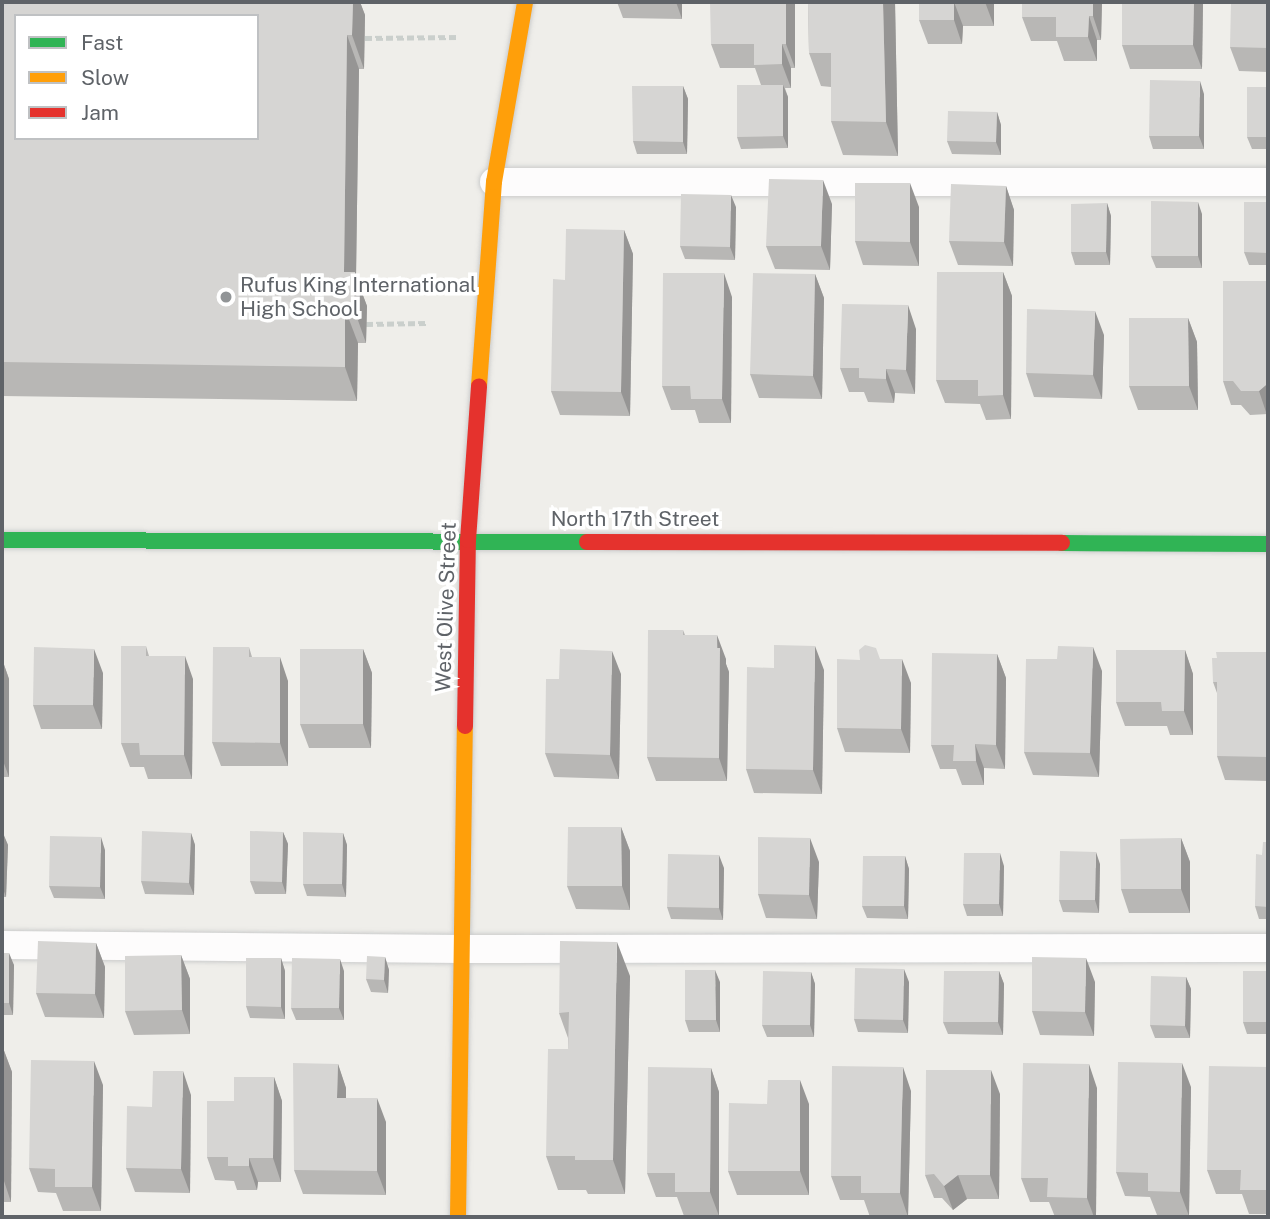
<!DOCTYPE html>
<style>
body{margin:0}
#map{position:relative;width:1270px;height:1219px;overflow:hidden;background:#efeeea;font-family:"Public Sans",sans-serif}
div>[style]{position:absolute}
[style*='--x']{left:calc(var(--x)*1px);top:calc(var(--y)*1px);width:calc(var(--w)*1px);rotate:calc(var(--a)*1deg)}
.path>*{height:4.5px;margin-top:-2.25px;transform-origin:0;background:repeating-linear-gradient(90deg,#cacfcc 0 7px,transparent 0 10.5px)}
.roads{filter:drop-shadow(0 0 2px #cbcccc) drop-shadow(0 0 2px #cbcccc)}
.lane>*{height:28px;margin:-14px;padding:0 14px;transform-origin:14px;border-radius:14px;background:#fdfcfc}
.fast>*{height:16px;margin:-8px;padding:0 8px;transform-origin:8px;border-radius:8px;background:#30b455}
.slow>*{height:16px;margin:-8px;padding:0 8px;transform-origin:8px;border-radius:8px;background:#ff9f0a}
.jam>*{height:16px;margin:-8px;padding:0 8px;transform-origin:8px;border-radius:8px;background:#e5322d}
.wall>*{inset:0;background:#b8b7b5}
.shaded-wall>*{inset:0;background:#969594}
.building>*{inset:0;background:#d6d5d3}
.dots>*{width:19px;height:19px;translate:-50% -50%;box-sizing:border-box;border:4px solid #fff;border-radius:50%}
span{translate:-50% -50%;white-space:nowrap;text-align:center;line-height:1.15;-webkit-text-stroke:7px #fff;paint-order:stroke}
.poi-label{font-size:21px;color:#5f6368}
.left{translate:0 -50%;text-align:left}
.street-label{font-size:21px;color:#5f6368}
.frame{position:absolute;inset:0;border:4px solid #5f6368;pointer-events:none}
.legend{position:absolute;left:14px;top:14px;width:245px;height:126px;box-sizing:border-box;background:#fff;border:2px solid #bfc1c3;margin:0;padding:9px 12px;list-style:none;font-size:21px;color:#5f6368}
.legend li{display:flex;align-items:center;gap:14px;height:35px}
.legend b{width:35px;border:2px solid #bfc1c3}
</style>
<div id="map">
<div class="path">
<i style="--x:365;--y:38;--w:94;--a:-0.6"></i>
<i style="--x:366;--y:324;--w:60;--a:-1"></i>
</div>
<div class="roads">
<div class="lane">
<i style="--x:494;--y:182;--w:774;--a:0"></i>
<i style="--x:2;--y:945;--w:460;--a:0.5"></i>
<i style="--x:462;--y:949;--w:806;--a:-0.07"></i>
</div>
<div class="fast">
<i style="--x:2;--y:540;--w:585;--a:0.2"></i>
<i style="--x:1062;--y:543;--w:206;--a:0.3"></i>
</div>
<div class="slow">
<i style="--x:479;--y:386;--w:205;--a:-85.8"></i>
<i style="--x:494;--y:182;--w:183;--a:-80.2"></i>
<i style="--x:458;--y:1217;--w:491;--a:-89.2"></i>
</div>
<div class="jam">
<i style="--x:587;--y:542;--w:475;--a:0.1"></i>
<i style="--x:465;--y:726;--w:186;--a:-89.1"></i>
<i style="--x:468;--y:540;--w:154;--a:-85.9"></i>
</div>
</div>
<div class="wall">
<i style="clip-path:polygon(2px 2px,360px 2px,365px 15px,364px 69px,359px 69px,356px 277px,367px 306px,366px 343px,358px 343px,357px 401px,2px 396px)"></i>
<i style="clip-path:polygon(617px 2px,682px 2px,682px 19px,623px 18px)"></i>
<i style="clip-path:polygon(795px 2px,795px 68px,791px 68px,791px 88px,785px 88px,788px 97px,788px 148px,741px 149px,737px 137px,761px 85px,755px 68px,720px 68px,711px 44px)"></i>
<i style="clip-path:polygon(808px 2px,895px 2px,898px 156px,843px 155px,831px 121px,831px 87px,821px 86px,809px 53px)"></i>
<i style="clip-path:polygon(919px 2px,994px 2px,994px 26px,963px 26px,962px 44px,928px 44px,919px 20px)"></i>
<i style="clip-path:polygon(1102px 2px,1101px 40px,1097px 40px,1097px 61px,1064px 61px,1057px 41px,1031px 41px,1022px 17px)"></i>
<i style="clip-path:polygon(1122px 2px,1203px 2px,1202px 69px,1130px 69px,1122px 45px)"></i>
<i style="clip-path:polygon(1268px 2px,1268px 72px,1239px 71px,1230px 47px)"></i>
<i style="clip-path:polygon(683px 86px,688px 99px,687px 154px,637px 154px,633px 141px)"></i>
<i style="clip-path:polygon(1268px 87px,1268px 149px,1252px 149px,1247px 137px)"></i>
<i style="clip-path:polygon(1204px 94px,1204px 149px,1153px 149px,1149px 136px)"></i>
<i style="clip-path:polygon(997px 112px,1001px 125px,1001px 155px,952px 154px,947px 141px)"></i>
<i style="clip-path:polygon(1006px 186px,1014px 210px,1013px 266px,958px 265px,949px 241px)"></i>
<i style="clip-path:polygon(1268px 202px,1268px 265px,1249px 265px,1244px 252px)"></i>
<i style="clip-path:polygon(1107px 203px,1111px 216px,1110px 265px,1075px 265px,1071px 252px)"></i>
<i style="clip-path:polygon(832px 204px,830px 270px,775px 269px,766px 246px)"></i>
<i style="clip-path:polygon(736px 207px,735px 260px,685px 259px,680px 246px)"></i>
<i style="clip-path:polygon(919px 207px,919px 266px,863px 265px,855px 241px)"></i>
<i style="clip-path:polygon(1202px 214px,1202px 268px,1156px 268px,1151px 256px)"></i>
<i style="clip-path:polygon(624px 230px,633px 254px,630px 416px,560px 415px,551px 391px,565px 280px)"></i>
<i style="clip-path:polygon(1003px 272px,1012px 296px,1011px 419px,986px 420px,980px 404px,945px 403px,936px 380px)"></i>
<i style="clip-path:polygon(815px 274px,824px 298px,822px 399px,759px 398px,750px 374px)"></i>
<i style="clip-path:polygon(1268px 281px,1268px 414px,1250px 415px,1241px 405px,1231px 405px,1223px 381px)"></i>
<i style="clip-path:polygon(732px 297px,731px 423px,699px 423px,695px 410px,671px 410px,662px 386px)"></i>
<i style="clip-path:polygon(1188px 318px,1197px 342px,1198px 410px,1138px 410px,1129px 386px)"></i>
<i style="clip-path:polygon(916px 329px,915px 394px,895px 393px,894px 403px,868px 402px,864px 392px,849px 392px,840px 368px)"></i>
<i style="clip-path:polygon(1104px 335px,1102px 399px,1034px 397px,1026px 373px)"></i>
<i style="clip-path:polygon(683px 630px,685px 635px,726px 659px,726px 664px,729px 672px,727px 781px,656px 781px,647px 757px)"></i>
<i style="clip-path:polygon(146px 646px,149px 656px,193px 679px,192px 779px,148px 779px,144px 767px,130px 767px,121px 743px)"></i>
<i style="clip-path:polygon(249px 647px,252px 657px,288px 681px,288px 766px,221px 766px,212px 742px)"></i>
<i style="clip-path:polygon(363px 649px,372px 673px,371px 748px,309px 748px,300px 724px)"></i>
<i style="clip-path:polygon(1185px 650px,1193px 674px,1193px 735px,1170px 735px,1167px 726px,1125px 726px,1116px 702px)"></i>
<i style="clip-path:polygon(1268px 652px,1268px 781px,1225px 780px,1217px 756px,1217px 693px,1213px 682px)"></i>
<i style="clip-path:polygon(997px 654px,1006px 678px,1005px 769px,984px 768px,984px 785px,962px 785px,956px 769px,940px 769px,931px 745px)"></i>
<i style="clip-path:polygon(2px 659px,9px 679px,9px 777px,2px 777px)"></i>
<i style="clip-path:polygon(880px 659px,911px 683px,910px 753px,845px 752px,837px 728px,860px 660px)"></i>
<i style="clip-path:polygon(1057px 659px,1102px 671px,1099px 777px,1033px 775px,1024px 752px)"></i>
<i style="clip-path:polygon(824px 670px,822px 794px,754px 793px,746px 769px)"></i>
<i style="clip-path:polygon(103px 673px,102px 729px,41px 729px,33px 705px)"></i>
<i style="clip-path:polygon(621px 674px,619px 779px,554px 777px,545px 753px,559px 679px)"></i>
<i style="clip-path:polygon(621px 827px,630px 851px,630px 910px,576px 909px,567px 886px)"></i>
<i style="clip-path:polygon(283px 832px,288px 844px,286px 894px,255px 894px,250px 881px)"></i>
<i style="clip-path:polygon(2px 833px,8px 845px,6px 897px,2px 897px)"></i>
<i style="clip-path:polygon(191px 833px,195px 845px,194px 895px,145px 894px,141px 881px)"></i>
<i style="clip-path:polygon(343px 833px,347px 845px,346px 897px,307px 896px,303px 884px)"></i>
<i style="clip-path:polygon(1181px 838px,1190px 862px,1190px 913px,1129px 913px,1121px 889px)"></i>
<i style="clip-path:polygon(1268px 842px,1268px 919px,1259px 919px,1255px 906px,1262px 855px)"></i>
<i style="clip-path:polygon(105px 850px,105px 899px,54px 898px,49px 886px)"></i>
<i style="clip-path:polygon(905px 856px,909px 869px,908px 919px,867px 918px,862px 906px)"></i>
<i style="clip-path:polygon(819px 862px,817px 919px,766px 918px,758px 894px)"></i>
<i style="clip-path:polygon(1100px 864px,1099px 913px,1063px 912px,1059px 900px)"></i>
<i style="clip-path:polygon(1004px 866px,1003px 916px,967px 916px,963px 904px)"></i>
<i style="clip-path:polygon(724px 868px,723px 920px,671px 919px,667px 907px)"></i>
<i style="clip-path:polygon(96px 943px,105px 967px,104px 1018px,45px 1017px,36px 993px)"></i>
<i style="clip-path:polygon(2px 953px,14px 965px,13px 1015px,2px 1015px)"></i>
<i style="clip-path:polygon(181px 955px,190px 979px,190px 1034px,134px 1035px,125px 1011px)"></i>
<i style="clip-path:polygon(385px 957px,389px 970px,388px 993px,371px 992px,366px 979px)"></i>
<i style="clip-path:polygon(281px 958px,285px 971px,285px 1019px,250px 1018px,246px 1006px)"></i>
<i style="clip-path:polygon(344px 971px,344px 1020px,296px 1020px,291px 1008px)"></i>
<i style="clip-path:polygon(999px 971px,1004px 984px,1003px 1035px,948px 1034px,943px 1022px)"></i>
<i style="clip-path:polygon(1268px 971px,1268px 1034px,1247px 1034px,1243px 1022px)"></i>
<i style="clip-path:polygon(811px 972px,815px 984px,814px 1037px,767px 1037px,762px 1025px)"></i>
<i style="clip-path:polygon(630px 976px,625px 1194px,588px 1194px,586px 1190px,558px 1190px,546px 1156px,568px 1049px,568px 1038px,559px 1013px)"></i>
<i style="clip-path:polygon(1186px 977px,1191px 989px,1190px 1038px,1155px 1038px,1150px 1025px)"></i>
<i style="clip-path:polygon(720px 982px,720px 1032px,689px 1032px,685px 1020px)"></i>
<i style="clip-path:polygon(909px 982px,908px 1033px,858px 1032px,854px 1019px)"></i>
<i style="clip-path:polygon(1095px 982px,1094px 1036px,1040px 1035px,1032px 1011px)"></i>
<i style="clip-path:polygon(2px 1048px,3px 1048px,12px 1072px,11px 1202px,2px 1202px)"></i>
<i style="clip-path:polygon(338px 1064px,346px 1088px,346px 1098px,386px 1122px,386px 1195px,303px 1194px,294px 1170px)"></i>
<i style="clip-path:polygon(1268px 1067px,1268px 1214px,1249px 1214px,1242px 1194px,1216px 1194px,1207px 1170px)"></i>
<i style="clip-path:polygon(711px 1068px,719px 1092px,719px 1216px,684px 1216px,677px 1197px,656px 1197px,647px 1173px)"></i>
<i style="clip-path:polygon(274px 1077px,282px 1101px,281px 1182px,258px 1182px,257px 1190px,237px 1190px,234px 1181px,215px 1180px,207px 1157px,234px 1101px)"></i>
<i style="clip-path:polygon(103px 1085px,101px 1211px,63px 1211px,56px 1193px,38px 1192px,29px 1168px)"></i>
<i style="clip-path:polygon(1191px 1087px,1189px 1216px,1157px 1215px,1150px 1197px,1125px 1196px,1116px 1172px)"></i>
<i style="clip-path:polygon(1097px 1088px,1096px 1217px,1055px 1217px,1049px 1202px,1030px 1202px,1021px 1178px)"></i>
<i style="clip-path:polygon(911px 1091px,908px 1217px,870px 1217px,864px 1200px,840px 1200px,831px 1176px)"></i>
<i style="clip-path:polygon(1000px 1094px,999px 1199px,967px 1199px,953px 1210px,942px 1198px,934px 1198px,925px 1175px)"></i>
<i style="clip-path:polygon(191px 1095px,190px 1193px,135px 1192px,126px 1168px,152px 1107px)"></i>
<i style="clip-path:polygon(809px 1104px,809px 1195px,737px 1195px,728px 1171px)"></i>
</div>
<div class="shaded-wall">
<i style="clip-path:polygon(353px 2px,360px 2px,365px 15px,364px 69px,352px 35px)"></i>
<i style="clip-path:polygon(676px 2px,682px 2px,682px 19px)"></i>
<i style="clip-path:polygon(786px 2px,795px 2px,795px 68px,786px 44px)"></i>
<i style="clip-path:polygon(883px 2px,895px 2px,898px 156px,886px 122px)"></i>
<i style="clip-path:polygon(954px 2px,963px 26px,962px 44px,954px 20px)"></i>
<i style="clip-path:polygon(985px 2px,994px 2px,994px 26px)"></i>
<i style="clip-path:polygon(1093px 2px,1102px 2px,1101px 40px,1093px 16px)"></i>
<i style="clip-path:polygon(1194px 2px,1203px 2px,1202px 69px,1193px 45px)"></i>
<i style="clip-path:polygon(1089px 16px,1097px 40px,1097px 61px,1088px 37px)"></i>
<i style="clip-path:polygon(347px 35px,359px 69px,356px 277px,367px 306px,366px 343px,354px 309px,344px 272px)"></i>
<i style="clip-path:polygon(782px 44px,791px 68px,791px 88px,782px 64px)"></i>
<i style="clip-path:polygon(1200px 81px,1204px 94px,1204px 149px,1199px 136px)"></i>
<i style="clip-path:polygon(783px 85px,788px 97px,788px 148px,783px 136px)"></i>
<i style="clip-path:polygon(683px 86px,688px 99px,687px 154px,683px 142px)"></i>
<i style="clip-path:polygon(997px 112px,1001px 125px,1001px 155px,996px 142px)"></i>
<i style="clip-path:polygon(823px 180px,832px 204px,830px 270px,821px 246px)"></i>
<i style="clip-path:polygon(910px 183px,919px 207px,919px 266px,910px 242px)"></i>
<i style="clip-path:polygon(1006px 186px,1014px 210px,1013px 266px,1004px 242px)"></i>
<i style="clip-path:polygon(731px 195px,736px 207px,735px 260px,730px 247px)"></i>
<i style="clip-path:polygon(1198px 202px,1202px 214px,1202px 268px,1198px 256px)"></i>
<i style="clip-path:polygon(1107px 203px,1111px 216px,1110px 265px,1106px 252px)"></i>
<i style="clip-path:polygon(624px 230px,633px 254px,630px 416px,621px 392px)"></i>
<i style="clip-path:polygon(1003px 272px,1012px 296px,1011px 419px,1003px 395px)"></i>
<i style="clip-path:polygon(724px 273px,732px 297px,731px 423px,722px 399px)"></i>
<i style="clip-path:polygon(815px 274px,824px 298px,822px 399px,813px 376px)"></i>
<i style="clip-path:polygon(908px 305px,916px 329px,915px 394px,906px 370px)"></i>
<i style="clip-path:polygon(345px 309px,358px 343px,357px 401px,345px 367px)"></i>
<i style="clip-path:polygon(1095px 311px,1104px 335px,1102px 399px,1093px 375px)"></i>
<i style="clip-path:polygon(1188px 318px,1197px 342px,1198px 410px,1189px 386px)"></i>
<i style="clip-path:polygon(886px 369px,895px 393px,894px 403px,886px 379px)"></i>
<i style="clip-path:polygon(1266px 385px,1268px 391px,1267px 415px,1259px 391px)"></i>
<i style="clip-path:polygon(717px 635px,726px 659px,726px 664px,729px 672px,727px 781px,719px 758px)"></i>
<i style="clip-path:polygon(815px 646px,824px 670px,822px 794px,813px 770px)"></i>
<i style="clip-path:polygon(1093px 647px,1102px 671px,1099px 777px,1090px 753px)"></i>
<i style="clip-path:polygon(94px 649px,103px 673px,102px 729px,93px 705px)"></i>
<i style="clip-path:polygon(363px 649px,372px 673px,371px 748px,363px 724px)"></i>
<i style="clip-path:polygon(1185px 650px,1193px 674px,1193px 735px,1184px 711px)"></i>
<i style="clip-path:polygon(612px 651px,621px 674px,619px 779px,610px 755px)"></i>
<i style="clip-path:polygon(997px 654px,1006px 678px,1005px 769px,996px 745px)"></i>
<i style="clip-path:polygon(185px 656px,193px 679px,192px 779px,184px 755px)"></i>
<i style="clip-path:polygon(280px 657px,288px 681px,288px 766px,280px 743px)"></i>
<i style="clip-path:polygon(2px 659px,9px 679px,9px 777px,2px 758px)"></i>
<i style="clip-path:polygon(902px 659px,911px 683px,910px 753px,901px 729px)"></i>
<i style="clip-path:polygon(975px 744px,984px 768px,984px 785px,976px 761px)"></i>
<i style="clip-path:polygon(621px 827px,630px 851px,630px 910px,622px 886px)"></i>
<i style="clip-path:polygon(283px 832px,288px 844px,286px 894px,282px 882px)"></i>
<i style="clip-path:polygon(3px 833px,8px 845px,6px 897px,2px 886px)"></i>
<i style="clip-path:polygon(191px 833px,195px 845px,194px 895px,189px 883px)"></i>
<i style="clip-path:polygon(343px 833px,347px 845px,346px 897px,342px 884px)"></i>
<i style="clip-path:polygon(101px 837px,105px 850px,105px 899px,100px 887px)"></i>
<i style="clip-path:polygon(810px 838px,819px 862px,817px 919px,809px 895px)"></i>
<i style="clip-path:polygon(1181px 838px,1190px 862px,1190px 913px,1181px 889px)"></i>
<i style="clip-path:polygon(1096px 852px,1100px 864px,1099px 913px,1095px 900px)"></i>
<i style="clip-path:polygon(1000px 853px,1004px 866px,1003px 916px,999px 904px)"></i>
<i style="clip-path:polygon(719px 855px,724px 868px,723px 920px,719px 908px)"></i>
<i style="clip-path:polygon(905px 856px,909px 869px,908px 919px,904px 906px)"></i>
<i style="clip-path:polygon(617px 942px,630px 976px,625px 1194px,613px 1160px)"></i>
<i style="clip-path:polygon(96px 943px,105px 967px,104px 1018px,95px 994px)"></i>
<i style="clip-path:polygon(9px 953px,14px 965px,13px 1015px,9px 1003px)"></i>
<i style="clip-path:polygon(181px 955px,190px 979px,190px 1034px,182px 1010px)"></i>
<i style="clip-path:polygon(385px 957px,389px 970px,388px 993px,384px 980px)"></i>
<i style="clip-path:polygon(281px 958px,285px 971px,285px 1019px,281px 1007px)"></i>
<i style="clip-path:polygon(1086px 958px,1095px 982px,1094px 1036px,1085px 1012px)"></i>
<i style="clip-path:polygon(340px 959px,344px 971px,344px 1020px,339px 1008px)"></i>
<i style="clip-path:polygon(904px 969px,909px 982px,908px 1033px,903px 1020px)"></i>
<i style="clip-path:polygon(715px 970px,720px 982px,720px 1032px,716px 1020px)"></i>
<i style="clip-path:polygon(999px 971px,1004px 984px,1003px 1035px,998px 1022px)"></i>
<i style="clip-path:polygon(811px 972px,815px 984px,814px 1037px,810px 1025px)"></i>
<i style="clip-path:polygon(1186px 977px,1191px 989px,1190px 1038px,1185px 1026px)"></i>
<i style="clip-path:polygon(3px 1048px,12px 1072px,11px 1202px,3px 1178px)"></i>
<i style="clip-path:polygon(94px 1061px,103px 1085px,101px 1211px,92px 1187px)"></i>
<i style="clip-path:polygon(1182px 1063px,1191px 1087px,1189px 1216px,1180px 1192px)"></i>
<i style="clip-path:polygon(338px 1064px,346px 1088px,346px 1122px,337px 1098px)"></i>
<i style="clip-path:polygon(1089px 1064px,1097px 1088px,1096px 1217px,1094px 1217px,1087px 1198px)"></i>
<i style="clip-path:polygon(903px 1067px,911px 1091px,908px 1217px,900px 1193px)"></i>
<i style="clip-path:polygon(711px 1068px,719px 1092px,719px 1216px,710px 1192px)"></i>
<i style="clip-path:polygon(991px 1070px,1000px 1094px,999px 1199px,990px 1175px)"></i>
<i style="clip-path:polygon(183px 1071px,191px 1095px,190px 1193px,181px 1169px)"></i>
<i style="clip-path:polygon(274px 1077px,282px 1101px,281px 1182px,273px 1158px)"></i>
<i style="clip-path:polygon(800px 1080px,809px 1104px,809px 1195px,800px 1171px)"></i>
<i style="clip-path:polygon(377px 1098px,386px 1122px,386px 1195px,377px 1171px)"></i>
<i style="clip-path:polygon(249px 1158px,258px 1182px,257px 1190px,249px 1166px)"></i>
<i style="clip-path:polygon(958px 1175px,967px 1199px,953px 1210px,944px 1186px)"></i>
</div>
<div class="building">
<i style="clip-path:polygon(evenodd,2px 2px,353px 2px,352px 35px,347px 35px,344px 272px,355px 272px,354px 309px,345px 309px,345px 367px,2px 362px,2px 2px,16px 16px,257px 16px,257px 138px,16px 138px,16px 16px)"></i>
<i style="clip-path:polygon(710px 2px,786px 2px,786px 44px,782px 44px,782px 64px,754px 65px,754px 44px,711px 44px)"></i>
<i style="clip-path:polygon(808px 2px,883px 2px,886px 122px,831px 121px,831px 53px,809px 53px)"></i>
<i style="clip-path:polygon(919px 2px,985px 2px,954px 2px,954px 20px,919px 20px)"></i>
<i style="clip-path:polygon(1022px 2px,1093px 2px,1093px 16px,1089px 16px,1088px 37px,1056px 37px,1056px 17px,1022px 17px)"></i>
<i style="clip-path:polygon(1122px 2px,1194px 2px,1193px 45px,1122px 45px)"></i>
<i style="clip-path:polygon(1231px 2px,1268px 2px,1268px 48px,1230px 47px)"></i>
<i style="clip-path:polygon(1150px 80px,1200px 81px,1199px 136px,1149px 136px)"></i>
<i style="clip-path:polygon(737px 85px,783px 85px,783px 136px,737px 137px)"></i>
<i style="clip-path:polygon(632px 86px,683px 86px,683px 142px,633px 141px)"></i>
<i style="clip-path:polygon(1247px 87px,1268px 87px,1268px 137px,1247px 137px)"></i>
<i style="clip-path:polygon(948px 111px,997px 112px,996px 142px,947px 141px)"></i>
<i style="clip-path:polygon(769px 179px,823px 180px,821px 246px,766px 246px)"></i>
<i style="clip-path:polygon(855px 183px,910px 183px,910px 242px,855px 241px)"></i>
<i style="clip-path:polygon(951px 184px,1006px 186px,1004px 242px,949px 241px)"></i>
<i style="clip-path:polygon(681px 194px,731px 195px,730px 247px,680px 246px)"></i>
<i style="clip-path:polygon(1151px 201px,1198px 202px,1198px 256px,1151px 256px)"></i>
<i style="clip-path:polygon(1244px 202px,1268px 202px,1268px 253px,1244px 252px)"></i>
<i style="clip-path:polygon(1107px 203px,1106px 252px,1071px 252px,1071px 204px)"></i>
<i style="clip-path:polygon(566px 229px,624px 230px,621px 392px,551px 391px,553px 279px,565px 280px)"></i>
<i style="clip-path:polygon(937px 272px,1003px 272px,1003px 395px,978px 396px,978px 380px,936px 380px)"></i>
<i style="clip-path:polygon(663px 273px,724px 273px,722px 399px,691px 399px,690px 386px,662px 386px)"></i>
<i style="clip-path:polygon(753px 273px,815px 274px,813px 376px,750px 374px)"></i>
<i style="clip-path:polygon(1223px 281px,1268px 281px,1268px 385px,1266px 385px,1259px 391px,1241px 391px,1233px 381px,1223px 381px)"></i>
<i style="clip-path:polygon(842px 304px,908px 305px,906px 370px,886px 369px,886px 379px,859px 378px,859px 368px,840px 368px)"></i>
<i style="clip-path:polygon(1027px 309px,1095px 311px,1093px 375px,1026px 373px)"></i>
<i style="clip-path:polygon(1129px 318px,1188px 318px,1189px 386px,1129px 386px)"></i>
<i style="clip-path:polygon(648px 630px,683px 630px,683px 635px,717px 635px,717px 648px,720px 648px,719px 758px,647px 757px)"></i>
<i style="clip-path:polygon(774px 645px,815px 646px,813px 770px,746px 769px,747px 667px,774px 668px)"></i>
<i style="clip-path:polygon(865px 645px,876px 648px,880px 659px,902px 659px,901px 729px,837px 728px,837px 659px,860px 660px,859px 650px)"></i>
<i style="clip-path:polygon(121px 646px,146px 646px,146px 656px,185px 656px,184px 755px,140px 755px,139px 743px,121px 743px)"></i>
<i style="clip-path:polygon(1058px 646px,1093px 647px,1090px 753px,1024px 752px,1026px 659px,1057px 659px)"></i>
<i style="clip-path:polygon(34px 647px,94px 649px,93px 705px,33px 705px)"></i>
<i style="clip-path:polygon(213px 647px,249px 647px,249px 657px,280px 657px,280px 743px,212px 742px)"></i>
<i style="clip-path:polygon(300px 649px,363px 649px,363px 724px,300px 724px)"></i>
<i style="clip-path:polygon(560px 649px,612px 651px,610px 755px,545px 753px,546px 679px,559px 679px)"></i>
<i style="clip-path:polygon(1116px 650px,1185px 650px,1184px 711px,1162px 711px,1161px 702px,1116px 702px)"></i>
<i style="clip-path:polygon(1216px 652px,1268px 652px,1268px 757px,1217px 756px,1217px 682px,1213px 682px,1212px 658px,1217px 658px)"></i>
<i style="clip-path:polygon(932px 653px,997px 654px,996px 745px,975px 744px,976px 761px,953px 761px,954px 745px,931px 745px)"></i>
<i style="clip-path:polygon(568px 827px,621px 827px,622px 886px,567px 886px)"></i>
<i style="clip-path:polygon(142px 831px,191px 833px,189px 883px,141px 881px)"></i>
<i style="clip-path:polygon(250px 831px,283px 832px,282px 882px,250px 881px)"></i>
<i style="clip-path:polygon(303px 832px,343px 833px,342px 884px,303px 884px)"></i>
<i style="clip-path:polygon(2px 833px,3px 833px,2px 877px)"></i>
<i style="clip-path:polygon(50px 836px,101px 837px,100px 887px,49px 886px)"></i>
<i style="clip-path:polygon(758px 837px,810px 838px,809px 895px,758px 894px)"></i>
<i style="clip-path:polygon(1181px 838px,1181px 889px,1121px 889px,1120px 839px)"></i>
<i style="clip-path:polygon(1263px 842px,1268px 842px,1268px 907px,1255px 906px,1256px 854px,1262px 855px)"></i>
<i style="clip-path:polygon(1060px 851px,1096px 852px,1095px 900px,1059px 900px)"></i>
<i style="clip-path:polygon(964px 853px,1000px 853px,999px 904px,963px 904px)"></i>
<i style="clip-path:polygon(668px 854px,719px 855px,719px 908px,667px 907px)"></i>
<i style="clip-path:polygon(863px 856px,905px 856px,904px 906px,862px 906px)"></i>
<i style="clip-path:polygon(38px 941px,96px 943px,95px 994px,36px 993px)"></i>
<i style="clip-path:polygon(560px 941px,617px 942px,613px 1160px,575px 1160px,575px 1156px,546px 1156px,548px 1049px,568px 1049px,569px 1012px,559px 1013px)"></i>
<i style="clip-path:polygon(2px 953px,9px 953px,9px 1003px,2px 1003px)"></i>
<i style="clip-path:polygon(181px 955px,182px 1010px,125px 1011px,125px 956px)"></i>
<i style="clip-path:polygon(367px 956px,385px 957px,384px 980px,366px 979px)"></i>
<i style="clip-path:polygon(1032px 957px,1086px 958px,1085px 1012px,1032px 1011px)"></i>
<i style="clip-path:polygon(246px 958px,281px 958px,281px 1007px,246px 1006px)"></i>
<i style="clip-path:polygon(292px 958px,340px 959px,339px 1008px,291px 1008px)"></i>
<i style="clip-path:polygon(855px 968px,904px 969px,903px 1020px,854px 1019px)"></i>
<i style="clip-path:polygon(685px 970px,715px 970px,716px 1020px,685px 1020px)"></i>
<i style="clip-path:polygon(763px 971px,811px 972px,810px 1025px,762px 1025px)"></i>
<i style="clip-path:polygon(944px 971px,999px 971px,998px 1022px,943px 1022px)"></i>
<i style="clip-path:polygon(1243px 971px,1268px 971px,1268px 1022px,1243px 1022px)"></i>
<i style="clip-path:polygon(1151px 976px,1186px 977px,1185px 1026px,1150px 1025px)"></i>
<i style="clip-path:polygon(2px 1048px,3px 1048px,3px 1178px,2px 1178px)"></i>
<i style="clip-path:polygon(31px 1060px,94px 1061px,92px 1187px,55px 1187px,55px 1169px,29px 1168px)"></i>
<i style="clip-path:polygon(1118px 1062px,1182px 1063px,1180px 1192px,1148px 1191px,1148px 1173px,1116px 1172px)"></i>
<i style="clip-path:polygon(293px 1063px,338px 1064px,337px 1098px,377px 1098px,377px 1171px,294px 1170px)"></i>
<i style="clip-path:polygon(1023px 1063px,1089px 1064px,1087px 1198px,1047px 1197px,1048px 1178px,1021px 1178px)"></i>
<i style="clip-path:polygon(832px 1066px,903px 1067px,900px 1193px,861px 1193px,861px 1176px,831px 1176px)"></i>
<i style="clip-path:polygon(1209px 1066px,1268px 1067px,1268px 1190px,1240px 1190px,1241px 1170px,1207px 1170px)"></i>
<i style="clip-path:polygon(648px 1067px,711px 1068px,710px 1192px,675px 1192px,675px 1173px,647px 1173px)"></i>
<i style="clip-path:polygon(926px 1070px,991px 1070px,990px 1175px,958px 1175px,944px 1186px,934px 1174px,925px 1175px)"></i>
<i style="clip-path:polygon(153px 1071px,183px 1071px,181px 1169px,126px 1168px,127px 1106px,152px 1107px)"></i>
<i style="clip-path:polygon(234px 1077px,274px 1077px,273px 1158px,249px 1158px,249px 1166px,228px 1166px,228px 1157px,207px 1157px,207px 1101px,234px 1101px)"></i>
<i style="clip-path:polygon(768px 1080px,800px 1080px,800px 1171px,728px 1171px,729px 1103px,767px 1104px)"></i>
</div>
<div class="dots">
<i style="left:226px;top:297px;background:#919496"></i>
</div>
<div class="poi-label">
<span class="left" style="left:240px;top:297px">Rufus King International<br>High School</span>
</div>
<div class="street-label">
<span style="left:635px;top:519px">North 17th Street</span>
<span style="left:446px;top:607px;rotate:-88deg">West Olive Street</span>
</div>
<div class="frame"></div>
<ul class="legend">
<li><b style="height:9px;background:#30b455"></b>Fast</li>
<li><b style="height:9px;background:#ff9f0a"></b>Slow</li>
<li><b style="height:9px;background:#e5322d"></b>Jam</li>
</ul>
</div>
